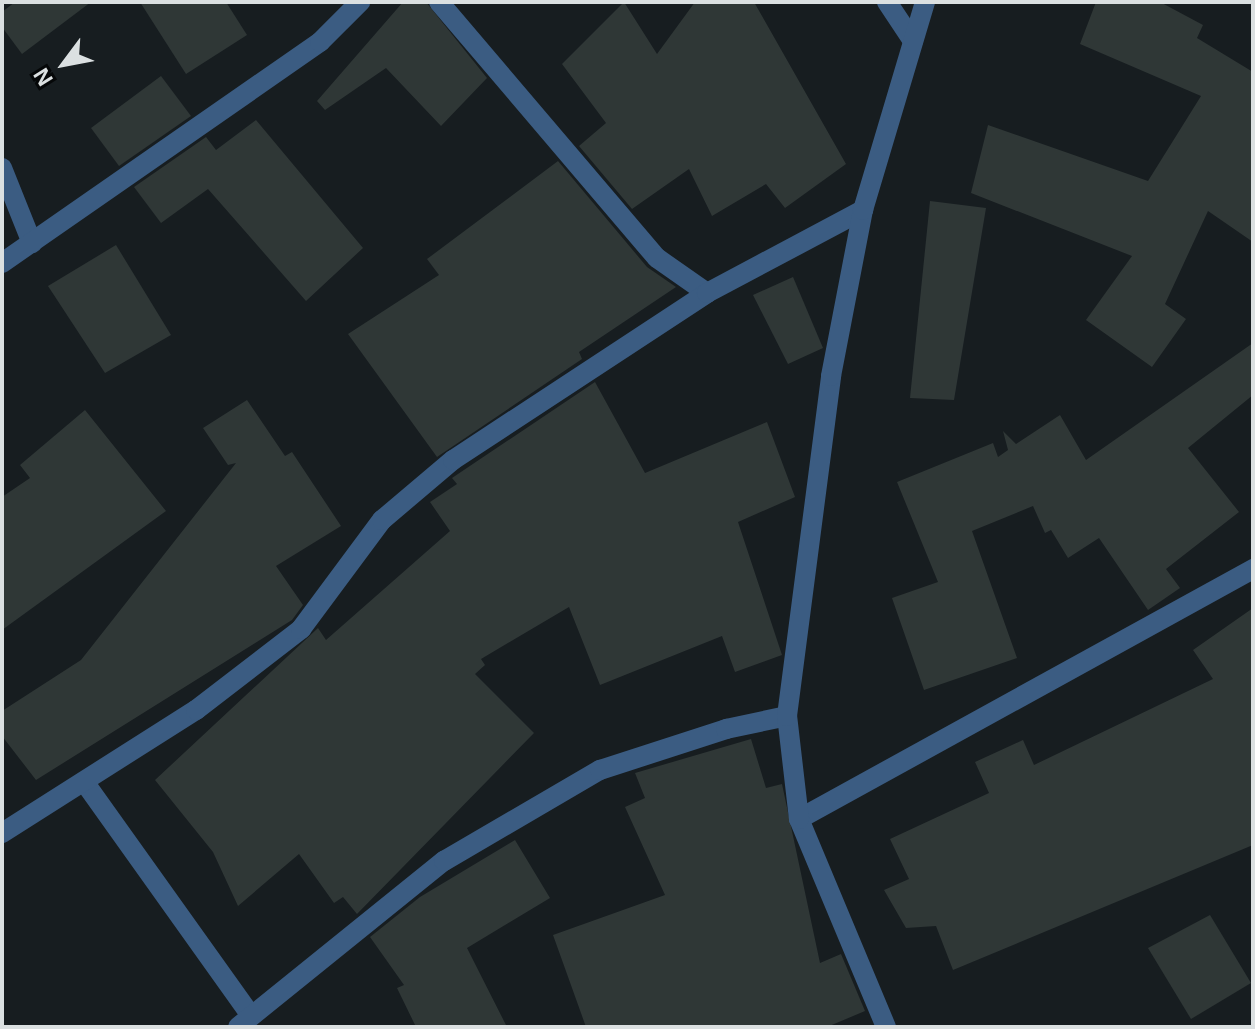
<!DOCTYPE html>
<style>
body{margin:0}
#map{position:relative;width:1255px;height:1029px;overflow:hidden;background:#171d20;font-family:Helvetica,sans-serif}
div>[style]{position:absolute}
[style*='--x']{left:calc(var(--x)*1px);top:calc(var(--y)*1px);width:calc(var(--w)*1px);rotate:calc(var(--a)*1deg)}
.building>*{inset:0;background:#2f3736}
.minor>*{height:20px;margin:-10px;padding:0 10px;transform-origin:10px;border-radius:10px;background:#3b5c82}
.tertiary>*{height:20px;margin:-10px;padding:0 10px;transform-origin:10px;border-radius:10px;background:#3b5c82}
span{translate:-50% -50%;white-space:nowrap;text-align:center;line-height:1.15;-webkit-text-stroke:6px #050708;paint-order:stroke}
.frame{position:absolute;inset:0;border:4px solid #dbe0e1;pointer-events:none}
.north{position:absolute;left:24px;top:24px;width:80px;height:80px;-webkit-text-stroke:6px #050708;paint-order:stroke;rotate:238deg;font-size:22px;font-weight:700;line-height:32px;text-align:center;color:#dbe0e1}
.north::after{content:'';display:block;margin:auto;width:28px;height:36px;background:#dbe0e1;clip-path:polygon(50% 0,100% 100%,50% 72%,0 100%)}
</style>
<div id="map">
<div class="building">
<i style="clip-path:polygon(15px 2px,91px 2px,22px 54px,2px 27px,2px 12px)"></i>
<i style="clip-path:polygon(140px 2px,226px 2px,247px 35px,186px 74px)"></i>
<i style="clip-path:polygon(403px 2px,426px 2px,487px 78px,441px 126px,386px 68px,325px 110px,317px 101px)"></i>
<i style="clip-path:polygon(624px 2px,657px 54px,695px 2px,754px 2px,846px 164px,785px 208px,766px 184px,712px 216px,689px 169px,632px 209px,579px 146px,606px 123px,562px 64px)"></i>
<i style="clip-path:polygon(1096px 2px,1160px 2px,1203px 25px,1197px 38px,1253px 72px,1253px 242px,1208px 211px,1165px 304px,1186px 319px,1152px 367px,1086px 320px,1132px 256px,971px 193px,988px 125px,1148px 181px,1201px 96px,1080px 44px)"></i>
<i style="clip-path:polygon(161px 76px,191px 116px,119px 166px,91px 128px)"></i>
<i style="clip-path:polygon(256px 120px,363px 248px,306px 301px,208px 189px,161px 223px,134px 187px,206px 137px,216px 150px)"></i>
<i style="clip-path:polygon(558px 161px,647px 267px,676px 287px,579px 352px,582px 359px,437px 457px,348px 334px,439px 275px,427px 259px)"></i>
<i style="clip-path:polygon(930px 201px,986px 208px,954px 400px,910px 398px)"></i>
<i style="clip-path:polygon(116px 245px,171px 335px,105px 373px,48px 286px)"></i>
<i style="clip-path:polygon(793px 277px,823px 348px,788px 364px,753px 295px)"></i>
<i style="clip-path:polygon(1253px 343px,1253px 395px,1188px 448px,1239px 512px,1166px 569px,1180px 588px,1148px 610px,1099px 538px,1068px 558px,1051px 530px,1045px 533px,1033px 506px,972px 531px,1017px 658px,924px 690px,892px 598px,938px 582px,897px 482px,993px 443px,998px 457px,1008px 450px,1003px 431px,1016px 444px,1060px 415px,1086px 460px)"></i>
<i style="clip-path:polygon(595px 382px,645px 473px,767px 422px,795px 497px,738px 522px,782px 655px,735px 672px,722px 636px,600px 685px,569px 607px,481px 659px,485px 665px,475px 674px,534px 733px,357px 914px,343px 897px,334px 903px,299px 854px,238px 906px,213px 852px,155px 780px,318px 628px,326px 640px,450px 531px,430px 502px,457px 484px,452px 478px)"></i>
<i style="clip-path:polygon(247px 400px,285px 456px,292px 452px,341px 526px,276px 566px,303px 605px,292px 620px,36px 780px,2px 736px,2px 711px,81px 660px,236px 463px,228px 465px,203px 428px)"></i>
<i style="clip-path:polygon(85px 410px,166px 511px,2px 630px,2px 497px,30px 478px,20px 465px)"></i>
<i style="clip-path:polygon(1253px 608px,1253px 845px,953px 970px,936px 926px,906px 928px,884px 890px,909px 879px,890px 839px,989px 793px,975px 762px,1023px 740px,1034px 765px,1213px 679px,1193px 650px)"></i>
<i style="clip-path:polygon(751px 739px,766px 788px,782px 784px,820px 963px,841px 954px,865px 1011px,827px 1027px,586px 1027px,553px 935px,665px 895px,625px 807px,645px 798px,635px 773px)"></i>
<i style="clip-path:polygon(515px 840px,550px 898px,467px 948px,507px 1027px,416px 1027px,397px 988px,404px 985px,370px 937px,420px 897px)"></i>
<i style="clip-path:polygon(1210px 915px,1251px 983px,1191px 1019px,1148px 948px)"></i>
</div>
<div class="minor">
<i style="--x:439;--y:2;--w:336;--a:49.6"></i>
<i style="--x:657;--y:258;--w:61;--a:35"></i>
<i style="--x:887;--y:2;--w:47;--a:56.3"></i>
<i style="--x:2;--y:168;--w:81;--a:68.2"></i>
<i style="--x:85;--y:783;--w:286;--a:54.5"></i>
<i style="--x:799;--y:819;--w:518;--a:-28.84"></i>
<i style="--x:2;--y:833;--w:230;--a:-32.4"></i>
<i style="--x:196;--y:710;--w:133;--a:-37.6"></i>
<i style="--x:301;--y:629;--w:136;--a:-53.4"></i>
<i style="--x:382;--y:520;--w:93;--a:-40.2"></i>
<i style="--x:453;--y:460;--w:304;--a:-33.3"></i>
<i style="--x:707;--y:293;--w:177;--a:-28"></i>
<i style="--x:238;--y:1027;--w:265;--a:-38.9"></i>
<i style="--x:444;--y:861;--w:181;--a:-30.3"></i>
<i style="--x:600;--y:770;--w:133;--a:-18"></i>
<i style="--x:726;--y:729;--w:62;--a:-12"></i>
</div>
<div class="tertiary">
<i style="--x:2;--y:263;--w:387;--a:-34.8"></i>
<i style="--x:320;--y:42;--w:57;--a:-45"></i>
<i style="--x:886;--y:1027;--w:225;--a:-112.7"></i>
<i style="--x:799;--y:819;--w:104;--a:-96.6"></i>
<i style="--x:787;--y:716;--w:343;--a:-82.6"></i>
<i style="--x:831;--y:376;--w:169;--a:-79.1"></i>
<i style="--x:863;--y:210;--w:217;--a:-73.4"></i>
</div>
<div class="frame"></div>
<div class="north">N</div>
</div>
